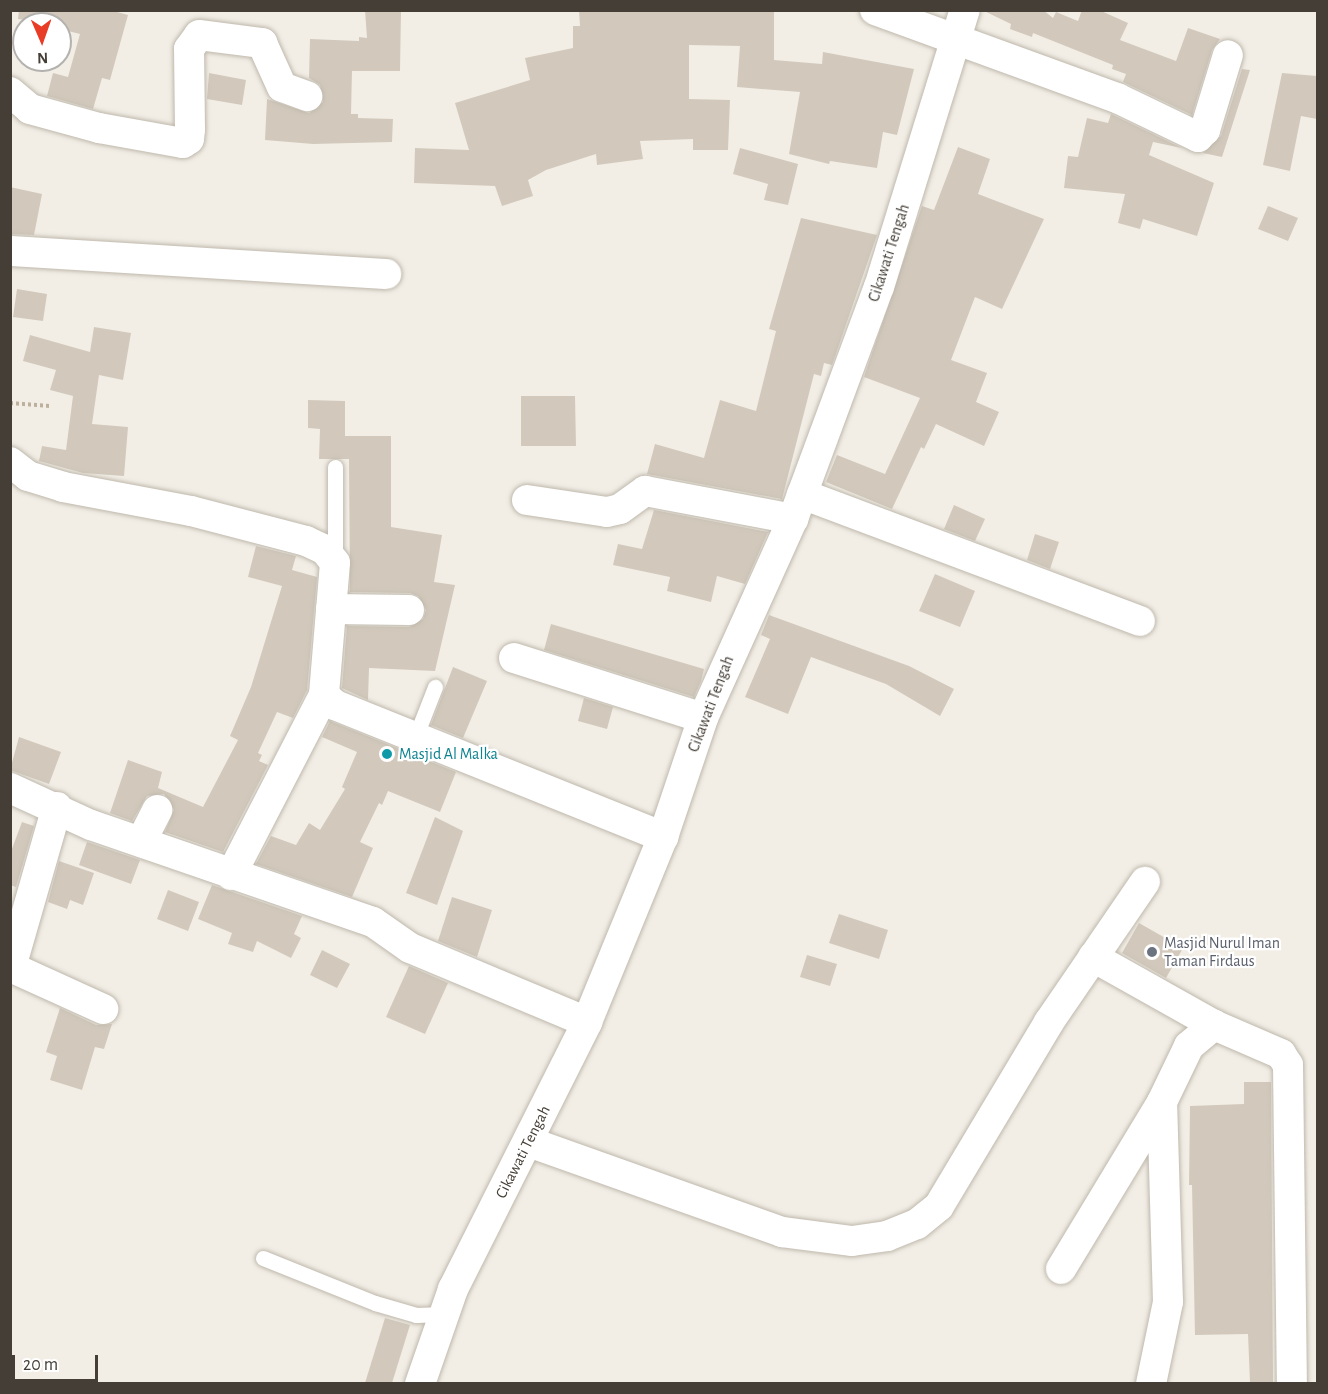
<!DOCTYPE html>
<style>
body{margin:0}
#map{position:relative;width:1328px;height:1394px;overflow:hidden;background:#f2eee6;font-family:"Alegreya Sans",sans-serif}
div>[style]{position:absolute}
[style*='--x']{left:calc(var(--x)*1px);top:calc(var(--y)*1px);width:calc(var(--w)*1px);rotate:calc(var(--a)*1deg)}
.building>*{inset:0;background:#d2c9bc}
.path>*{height:4px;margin-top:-2px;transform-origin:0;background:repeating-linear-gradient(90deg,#bdb09c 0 3px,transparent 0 6px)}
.roads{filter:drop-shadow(0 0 2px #bfb8ac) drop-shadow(0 0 2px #bfb8ac)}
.lane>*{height:15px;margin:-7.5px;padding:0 7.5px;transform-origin:7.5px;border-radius:7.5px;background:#fff}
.street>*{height:30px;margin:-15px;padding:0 15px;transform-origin:15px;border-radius:15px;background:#fff}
.dots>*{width:16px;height:16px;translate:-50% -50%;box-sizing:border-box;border:3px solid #fff;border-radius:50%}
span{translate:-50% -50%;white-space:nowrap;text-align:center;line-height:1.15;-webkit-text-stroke:4.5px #fff;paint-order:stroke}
.street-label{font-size:16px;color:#443e36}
.culture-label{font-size:16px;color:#0d838f}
.left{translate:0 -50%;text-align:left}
.worship-label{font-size:16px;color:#5b616d}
.frame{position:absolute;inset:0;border:12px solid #443e36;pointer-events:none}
.north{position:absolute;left:12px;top:12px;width:60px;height:60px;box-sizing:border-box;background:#fff;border:2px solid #b4b2af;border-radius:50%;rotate:178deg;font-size:16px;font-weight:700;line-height:24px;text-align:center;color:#443e36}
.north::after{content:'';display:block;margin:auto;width:21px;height:27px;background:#e93c26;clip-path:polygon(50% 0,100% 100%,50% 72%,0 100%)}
.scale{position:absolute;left:12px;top:1355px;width:86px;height:27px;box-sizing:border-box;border:3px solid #443e36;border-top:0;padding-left:8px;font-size:18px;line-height:21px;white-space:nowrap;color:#443e36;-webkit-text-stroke:4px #fff;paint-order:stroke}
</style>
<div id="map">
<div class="building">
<i style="clip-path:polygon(19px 10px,110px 10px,128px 15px,110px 80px,102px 78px,93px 109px,47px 96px,53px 73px,68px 77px,80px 34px,60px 29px,60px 24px,18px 19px)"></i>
<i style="clip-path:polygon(365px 10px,401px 10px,400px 71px,352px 71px,351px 114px,358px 114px,358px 118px,393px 119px,392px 142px,313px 144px,265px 140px,267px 99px,309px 113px,323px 102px,320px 85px,309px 78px,310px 39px,359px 41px,359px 37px,367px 38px)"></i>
<i style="clip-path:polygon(579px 10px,774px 10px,774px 60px,822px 64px,823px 52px,914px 69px,897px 135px,883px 132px,877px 168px,830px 161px,829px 164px,789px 154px,800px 92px,737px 87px,740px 46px,689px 45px,689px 99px,730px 100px,728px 150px,693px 150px,693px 139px,640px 141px,643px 159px,597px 165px,596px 154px,546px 170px,528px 180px,533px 196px,502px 206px,495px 186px,414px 183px,415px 148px,469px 150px,455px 103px,530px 80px,525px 58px,573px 48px,573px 26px,580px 26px)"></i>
<i style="clip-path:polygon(982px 10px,1043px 10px,1053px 18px,1056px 12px,1078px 21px,1082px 10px,1099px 10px,1128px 23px,1120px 40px,1176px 61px,1188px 28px,1220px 39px,1212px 50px,1192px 115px,1123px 82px,1126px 74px,1112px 69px,1113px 65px,1033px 33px,1032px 37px,1010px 29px,1011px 24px)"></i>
<i style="clip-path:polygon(1242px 69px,1250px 70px,1222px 157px,1203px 153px,1221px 136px)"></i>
<i style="clip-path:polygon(209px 73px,246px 80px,242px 105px,207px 99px)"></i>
<i style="clip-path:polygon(1282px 73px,1317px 76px,1317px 119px,1301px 116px,1290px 171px,1263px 165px)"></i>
<i style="clip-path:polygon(1111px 114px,1182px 148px,1153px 142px,1149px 155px,1214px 183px,1197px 236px,1143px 219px,1140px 229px,1118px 223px,1125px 194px,1064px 188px,1068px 156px,1078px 157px,1087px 118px,1108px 123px)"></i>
<i style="clip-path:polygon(958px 147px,990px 159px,978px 194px,1044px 219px,1002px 309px,975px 297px,951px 360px,987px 373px,976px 402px,999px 412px,984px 446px,936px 424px,924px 449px,921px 447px,892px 509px,826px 482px,837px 455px,885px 474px,920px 398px,864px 377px,922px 206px,934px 210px)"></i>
<i style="clip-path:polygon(740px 148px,798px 164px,788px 205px,764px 200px,768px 184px,733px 174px)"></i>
<i style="clip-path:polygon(10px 187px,42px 194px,34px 235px,10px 234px)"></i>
<i style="clip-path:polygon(1268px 206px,1298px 218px,1288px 241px,1258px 229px)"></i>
<i style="clip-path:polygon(801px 218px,877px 235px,832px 365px,824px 363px,821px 376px,814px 374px,782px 499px,647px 474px,655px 444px,704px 458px,720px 400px,756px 411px,776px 331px,769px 329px)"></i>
<i style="clip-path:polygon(17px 289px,47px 294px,43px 321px,13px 317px)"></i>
<i style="clip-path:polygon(94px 327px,131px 333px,123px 380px,99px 375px,92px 424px,128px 427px,124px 476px,83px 473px,39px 461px,42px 446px,66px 450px,73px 396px,50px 390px,56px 370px,23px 361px,30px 335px,90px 352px)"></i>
<i style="clip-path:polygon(521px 396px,575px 396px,576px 446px,521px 446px)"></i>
<i style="clip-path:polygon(308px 400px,345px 401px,345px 436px,391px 436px,391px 527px,442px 535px,434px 582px,455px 585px,435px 671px,369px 668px,368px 700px,342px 688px,347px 626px,409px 627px,423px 619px,426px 610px,418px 596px,410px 593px,350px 592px,349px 459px,319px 459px,320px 429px,308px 428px)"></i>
<i style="clip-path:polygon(954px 505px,985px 519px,975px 541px,944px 529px)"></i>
<i style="clip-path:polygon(654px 510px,768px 532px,745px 584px,717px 576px,711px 602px,667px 591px,670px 577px,613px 565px,618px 544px,642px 549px)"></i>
<i style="clip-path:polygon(1035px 534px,1059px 542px,1050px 569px,1027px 560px)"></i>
<i style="clip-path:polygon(256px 546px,296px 556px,292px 570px,317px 577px,307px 690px,293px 718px,277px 712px,258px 753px,262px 755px,259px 761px,268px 765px,223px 852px,165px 832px,174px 810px,164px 794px,147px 796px,132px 821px,110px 813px,128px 760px,162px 772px,158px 788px,203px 807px,238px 740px,230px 736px,251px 687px,282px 586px,248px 577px)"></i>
<i style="clip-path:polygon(935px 574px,975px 591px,960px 627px,919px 611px)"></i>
<i style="clip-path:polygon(769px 615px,909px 666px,954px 689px,940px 716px,886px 684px,811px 657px,788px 714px,745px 697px,770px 639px,761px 635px)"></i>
<i style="clip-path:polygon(551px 624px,704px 669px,701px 681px,694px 697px,544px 650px)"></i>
<i style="clip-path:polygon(453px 667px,487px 681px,463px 738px,431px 725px)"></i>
<i style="clip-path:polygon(584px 698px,613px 707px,607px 729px,578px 721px)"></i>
<i style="clip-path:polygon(330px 721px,456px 772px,440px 812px,388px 791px,382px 805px,379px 803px,360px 842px,373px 848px,352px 897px,256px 864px,271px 836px,296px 845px,309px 823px,320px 830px,345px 789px,342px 787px,357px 752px,322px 737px)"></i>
<i style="clip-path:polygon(19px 737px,61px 752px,49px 784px,10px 770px)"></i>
<i style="clip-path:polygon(435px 817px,463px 831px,437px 905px,406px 893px)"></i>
<i style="clip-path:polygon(22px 822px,34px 826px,16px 887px,10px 885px,10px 854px)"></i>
<i style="clip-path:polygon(87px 842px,140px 860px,131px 884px,79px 865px)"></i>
<i style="clip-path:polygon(59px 861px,94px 873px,83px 905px,70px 900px,67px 909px,48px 902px)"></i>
<i style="clip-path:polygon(212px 885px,302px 916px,294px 934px,301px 938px,291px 958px,257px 941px,253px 952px,228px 944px,232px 933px,198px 919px)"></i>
<i style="clip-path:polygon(168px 890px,199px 902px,188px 931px,157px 919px)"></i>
<i style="clip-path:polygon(452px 897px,492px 910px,477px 957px,438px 941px)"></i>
<i style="clip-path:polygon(839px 914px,888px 930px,879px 959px,829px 943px)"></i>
<i style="clip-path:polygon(1139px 923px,1183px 948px,1166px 978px,1122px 953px)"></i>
<i style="clip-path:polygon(322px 950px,350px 964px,337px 988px,310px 975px)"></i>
<i style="clip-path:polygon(807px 955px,837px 964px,830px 986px,800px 977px)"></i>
<i style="clip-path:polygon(409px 966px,448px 983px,425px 1034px,386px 1017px)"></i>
<i style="clip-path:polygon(60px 1008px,96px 1025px,112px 1024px,104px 1049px,95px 1047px,82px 1090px,50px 1080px,57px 1056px,46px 1052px)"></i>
<i style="clip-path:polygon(1244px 1082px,1271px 1082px,1273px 1383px,1250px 1383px,1248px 1334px,1195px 1335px,1192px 1185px,1189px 1185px,1190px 1106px,1244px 1104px)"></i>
<i style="clip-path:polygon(385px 1318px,410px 1325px,392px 1383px,365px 1383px)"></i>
</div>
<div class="path">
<i style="--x:10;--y:403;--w:40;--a:4.3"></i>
</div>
<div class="roads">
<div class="lane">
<i style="--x:335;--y:467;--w:93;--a:90"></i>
<i style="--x:415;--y:738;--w:55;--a:-68.6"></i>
<i style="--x:263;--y:1258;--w:121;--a:21.9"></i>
<i style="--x:375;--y:1303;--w:43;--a:16.3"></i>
<i style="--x:416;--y:1315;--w:28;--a:-2"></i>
</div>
<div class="street">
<i style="--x:875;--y:10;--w:258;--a:20"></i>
<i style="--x:1117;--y:98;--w:90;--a:25.7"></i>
<i style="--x:1198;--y:137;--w:10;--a:-45"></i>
<i style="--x:1205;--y:130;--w:78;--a:-73"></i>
<i style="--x:10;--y:92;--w:26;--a:40"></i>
<i style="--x:30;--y:109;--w:72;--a:15.4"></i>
<i style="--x:99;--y:128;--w:85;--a:10.1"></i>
<i style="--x:183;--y:143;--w:7;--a:-34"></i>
<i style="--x:189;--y:139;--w:10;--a:-84"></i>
<i style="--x:190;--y:129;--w:80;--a:-90.7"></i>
<i style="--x:189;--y:49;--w:17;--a:-54"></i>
<i style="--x:199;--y:35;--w:64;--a:7.2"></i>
<i style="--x:262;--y:43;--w:48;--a:65.6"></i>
<i style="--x:282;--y:87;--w:27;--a:20"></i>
<i style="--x:10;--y:251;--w:377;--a:3.5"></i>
<i style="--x:10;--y:462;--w:23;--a:38"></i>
<i style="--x:28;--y:476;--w:37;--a:17"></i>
<i style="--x:63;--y:487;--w:130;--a:10.6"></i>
<i style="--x:191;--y:511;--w:119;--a:14.6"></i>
<i style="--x:306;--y:541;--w:21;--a:25"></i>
<i style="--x:325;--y:550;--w:16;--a:52"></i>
<i style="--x:335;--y:563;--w:132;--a:94.8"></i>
<i style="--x:324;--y:695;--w:15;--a:42"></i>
<i style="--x:335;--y:705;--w:354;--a:21.9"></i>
<i style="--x:802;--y:494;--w:361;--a:20.6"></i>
<i style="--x:527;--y:500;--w:81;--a:8.5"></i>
<i style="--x:607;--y:512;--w:13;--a:-13"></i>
<i style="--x:620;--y:509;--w:31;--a:-36"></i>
<i style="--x:645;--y:491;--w:151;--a:10.7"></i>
<i style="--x:331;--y:609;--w:78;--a:0.7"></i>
<i style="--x:514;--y:658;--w:198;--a:17.6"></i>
<i style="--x:10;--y:788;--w:89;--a:24.6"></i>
<i style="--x:91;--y:825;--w:298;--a:19"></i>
<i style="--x:373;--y:922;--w:45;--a:35.1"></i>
<i style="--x:410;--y:948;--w:192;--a:22.7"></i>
<i style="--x:57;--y:807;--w:163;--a:106"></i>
<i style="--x:12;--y:964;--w:6;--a:59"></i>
<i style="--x:15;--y:969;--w:97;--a:24.4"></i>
<i style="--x:141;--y:842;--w:36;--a:-63"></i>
<i style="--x:231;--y:875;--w:203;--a:-62.7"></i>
<i style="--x:1093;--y:957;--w:139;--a:29.3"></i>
<i style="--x:1214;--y:1025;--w:73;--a:23.4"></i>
<i style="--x:1281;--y:1054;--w:13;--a:58"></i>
<i style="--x:1288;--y:1065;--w:319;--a:89.3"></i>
<i style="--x:529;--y:1142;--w:269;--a:19.6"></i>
<i style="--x:782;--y:1232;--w:71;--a:7.3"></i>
<i style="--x:852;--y:1241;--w:35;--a:-8"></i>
<i style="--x:887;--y:1236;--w:32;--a:-22"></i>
<i style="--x:917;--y:1224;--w:28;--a:-39"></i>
<i style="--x:939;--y:1206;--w:214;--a:-59.1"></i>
<i style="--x:1049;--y:1022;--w:170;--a:-55.6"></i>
<i style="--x:1061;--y:1269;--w:195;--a:-58.8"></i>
<i style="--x:420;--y:1384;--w:101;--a:-70.8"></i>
<i style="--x:453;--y:1289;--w:299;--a:-63.3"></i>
<i style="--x:587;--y:1022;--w:200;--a:-67.7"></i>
<i style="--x:663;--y:837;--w:126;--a:-71.4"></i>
<i style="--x:703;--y:718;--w:218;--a:-65.7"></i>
<i style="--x:793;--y:519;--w:247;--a:-69.7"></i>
<i style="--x:879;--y:287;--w:290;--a:-72.8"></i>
<i style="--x:1151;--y:1384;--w:84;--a:-78.3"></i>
<i style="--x:1168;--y:1302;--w:200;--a:-91.7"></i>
<i style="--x:1162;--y:1102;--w:62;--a:-64.3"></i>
<i style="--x:1189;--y:1046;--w:33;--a:-40"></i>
</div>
</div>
<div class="dots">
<i style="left:387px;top:754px;background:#0f9aa8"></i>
<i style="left:1152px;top:952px;background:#6b7280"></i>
</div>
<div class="street-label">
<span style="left:889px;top:253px;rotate:-72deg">Cikawati Tengah</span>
<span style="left:711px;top:704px;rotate:-69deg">Cikawati Tengah</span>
<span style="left:523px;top:1152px;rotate:-63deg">Cikawati Tengah</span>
</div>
<div class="culture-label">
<span class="left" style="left:399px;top:754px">Masjid Al Malka</span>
</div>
<div class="worship-label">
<span class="left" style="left:1164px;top:952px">Masjid Nurul Iman<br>Taman Firdaus</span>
</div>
<div class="frame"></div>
<div class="north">N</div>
<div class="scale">20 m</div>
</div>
